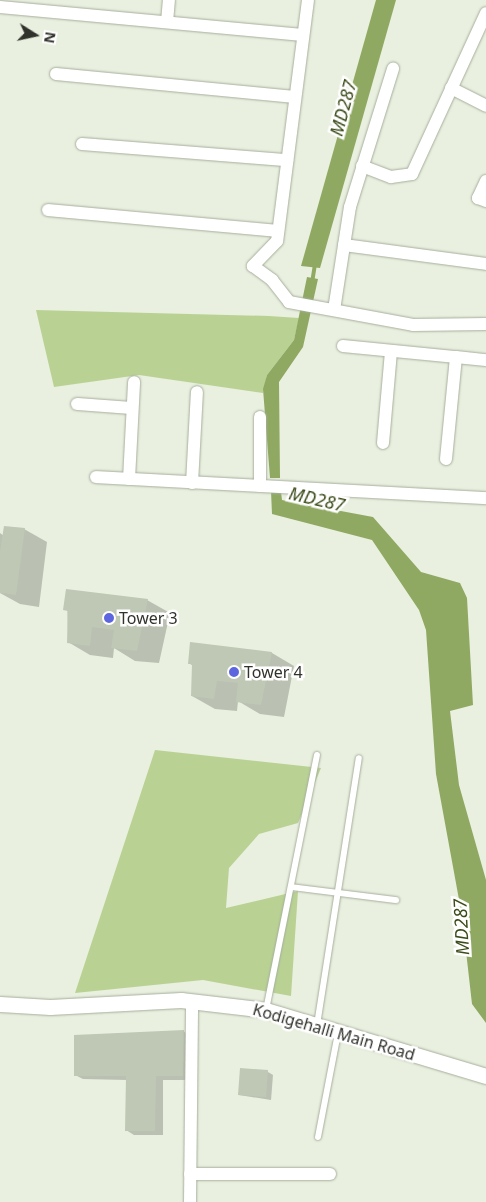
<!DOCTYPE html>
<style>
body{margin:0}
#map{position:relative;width:486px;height:1202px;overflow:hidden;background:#e9f0df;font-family:"Noto Sans",sans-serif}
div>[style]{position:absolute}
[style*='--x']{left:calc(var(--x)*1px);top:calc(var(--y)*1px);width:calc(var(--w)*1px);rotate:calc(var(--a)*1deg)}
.green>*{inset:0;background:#b9d294}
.water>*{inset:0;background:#8fa962}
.shadow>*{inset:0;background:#0003}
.stream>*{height:4px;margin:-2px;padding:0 2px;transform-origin:2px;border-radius:2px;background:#8fa962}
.building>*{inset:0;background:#bfc7b5}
.roads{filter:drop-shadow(0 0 1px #a7ae9d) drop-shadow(0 0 1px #a7ae9d)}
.service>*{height:6px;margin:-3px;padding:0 3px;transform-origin:3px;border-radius:3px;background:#fff}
.minor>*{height:12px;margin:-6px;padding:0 6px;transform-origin:6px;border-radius:6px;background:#fff}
.tertiary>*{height:15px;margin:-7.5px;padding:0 7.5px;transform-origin:7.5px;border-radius:7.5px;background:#fff}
.dots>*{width:14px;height:14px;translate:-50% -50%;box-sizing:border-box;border:2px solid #fff;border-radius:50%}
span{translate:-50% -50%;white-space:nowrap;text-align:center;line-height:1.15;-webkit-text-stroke:5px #fff;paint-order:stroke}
.poi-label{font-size:16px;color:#30322c}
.left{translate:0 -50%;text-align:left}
.street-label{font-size:16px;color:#30322c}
.water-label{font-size:18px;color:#3a4c18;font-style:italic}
.north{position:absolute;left:10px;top:10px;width:50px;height:50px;-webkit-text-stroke:4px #fff;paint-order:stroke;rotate:100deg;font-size:14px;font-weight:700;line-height:20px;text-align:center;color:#30322c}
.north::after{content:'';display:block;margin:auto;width:18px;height:22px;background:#30322c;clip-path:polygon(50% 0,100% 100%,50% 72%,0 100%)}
</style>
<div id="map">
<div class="green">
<i style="clip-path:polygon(36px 310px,269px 316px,299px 318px,294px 340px,267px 375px,263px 393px,139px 375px,54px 387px)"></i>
<i style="clip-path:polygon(155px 750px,321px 768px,298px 823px,259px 834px,229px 868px,226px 908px,298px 891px,291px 996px,203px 980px,75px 993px)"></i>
</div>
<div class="water">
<i style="clip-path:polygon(376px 0,396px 0,320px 268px,301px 266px)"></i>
<i style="clip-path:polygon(307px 277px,318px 279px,303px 347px,279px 382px,280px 478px,270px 478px,263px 389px,267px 375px,294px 340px)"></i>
<i style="clip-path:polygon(271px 491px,281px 492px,282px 500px,373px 517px,421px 572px,460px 583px,467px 598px,473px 705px,450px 711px,459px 785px,486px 880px,486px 1023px,472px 1004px,462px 916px,436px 774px,426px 630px,419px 610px,372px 540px,272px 514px)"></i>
</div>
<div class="shadow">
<i style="clip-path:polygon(24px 529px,47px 542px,39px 607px,20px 604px,0 593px,0 533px,4px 536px)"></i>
<i style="clip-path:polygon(67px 590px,147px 600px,170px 613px,159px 663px,135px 661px,114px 648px,113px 658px,90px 655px,68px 642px)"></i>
<i style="clip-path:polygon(272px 653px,294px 666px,284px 717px,260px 714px,238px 701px,237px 711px,215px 709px,192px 696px,193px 666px,189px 663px)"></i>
<i style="clip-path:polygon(183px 1031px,191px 1036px,191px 1080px,163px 1080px,163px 1135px,134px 1135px,126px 1130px,127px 1080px,83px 1079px,75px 1075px)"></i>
<i style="clip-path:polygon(268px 1072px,273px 1075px,271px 1100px,239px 1095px)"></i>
</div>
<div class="stream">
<i style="--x:312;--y:283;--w:20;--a:-81"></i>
</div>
<div class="building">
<i style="clip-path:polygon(4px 526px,25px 528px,16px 595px,0 593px,0 551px)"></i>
<i style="clip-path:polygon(66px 589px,148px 599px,137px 651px,111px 648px,114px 630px,92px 627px,90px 646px,67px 643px,68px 611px,63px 610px)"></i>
<i style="clip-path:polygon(190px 642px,272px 652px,261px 705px,236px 702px,238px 683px,217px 681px,214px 699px,191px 696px,192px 664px,188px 664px)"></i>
<i style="clip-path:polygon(184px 1030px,183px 1076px,156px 1076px,155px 1131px,125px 1131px,126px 1076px,74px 1076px,74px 1035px)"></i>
<i style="clip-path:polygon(240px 1068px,268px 1070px,266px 1097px,238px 1095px)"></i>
</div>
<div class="roads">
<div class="service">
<i style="--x:291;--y:887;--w:106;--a:7.1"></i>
<i style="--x:266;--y:1010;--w:260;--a:-78.7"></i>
<i style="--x:317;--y:1025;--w:270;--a:-81.1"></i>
<i style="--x:318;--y:1137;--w:106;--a:-79.1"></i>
</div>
<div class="minor">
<i style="--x:308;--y:0;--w:243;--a:97.3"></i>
<i style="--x:277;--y:241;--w:35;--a:134"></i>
<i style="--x:253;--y:266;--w:24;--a:36"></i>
<i style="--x:272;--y:280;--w:28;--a:52"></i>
<i style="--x:289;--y:302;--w:126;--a:10.5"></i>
<i style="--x:413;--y:325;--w:73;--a:-0.8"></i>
<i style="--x:0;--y:7;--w:304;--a:5.3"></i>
<i style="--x:167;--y:22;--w:22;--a:-85"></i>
<i style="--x:56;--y:74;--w:240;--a:5.5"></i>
<i style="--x:451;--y:88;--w:39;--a:27"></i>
<i style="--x:82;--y:144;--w:206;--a:4.5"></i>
<i style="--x:362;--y:166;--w:31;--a:21"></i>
<i style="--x:391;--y:177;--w:21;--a:-8"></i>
<i style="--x:412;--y:174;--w:177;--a:-65.3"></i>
<i style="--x:486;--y:181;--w:19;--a:115"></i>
<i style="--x:478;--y:198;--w:9;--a:21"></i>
<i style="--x:48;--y:210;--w:231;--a:5.2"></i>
<i style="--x:344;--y:245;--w:143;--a:7.6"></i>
<i style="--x:334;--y:310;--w:104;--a:-81.2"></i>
<i style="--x:350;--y:207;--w:145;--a:-72.7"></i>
<i style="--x:343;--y:346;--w:114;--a:5.6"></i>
<i style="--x:77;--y:404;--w:55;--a:4.2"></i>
<i style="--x:260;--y:417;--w:69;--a:90"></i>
<i style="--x:383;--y:443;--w:92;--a:-85"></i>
<i style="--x:446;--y:459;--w:102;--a:-84.4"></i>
<i style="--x:456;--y:357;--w:30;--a:6"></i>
<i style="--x:96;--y:477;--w:391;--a:3.1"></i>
<i style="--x:129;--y:479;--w:97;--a:-87"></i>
<i style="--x:192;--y:483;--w:91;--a:-86.9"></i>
<i style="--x:190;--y:1174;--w:140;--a:0"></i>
<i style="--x:190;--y:1202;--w:201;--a:-89.4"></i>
</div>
<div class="tertiary">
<i style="--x:0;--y:1004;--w:50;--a:3.4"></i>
<i style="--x:50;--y:1007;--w:131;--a:-3.1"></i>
<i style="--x:181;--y:1000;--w:86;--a:6.7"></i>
<i style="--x:266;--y:1010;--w:230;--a:16.7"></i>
</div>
</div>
<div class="dots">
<i style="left:109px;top:618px;background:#5d66de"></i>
<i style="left:234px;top:672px;background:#5d66de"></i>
</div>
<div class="poi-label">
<span class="left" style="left:119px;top:618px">Tower 3</span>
<span class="left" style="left:244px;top:672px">Tower 4</span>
</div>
<div class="street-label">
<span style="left:334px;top:1032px;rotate:16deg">Kodigehalli Main Road</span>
</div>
<div class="water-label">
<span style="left:343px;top:108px;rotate:-75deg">MD287</span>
<span style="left:317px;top:499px;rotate:13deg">MD287</span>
<span style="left:461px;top:927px;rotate:-93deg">MD287</span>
</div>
<div class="north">N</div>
</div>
